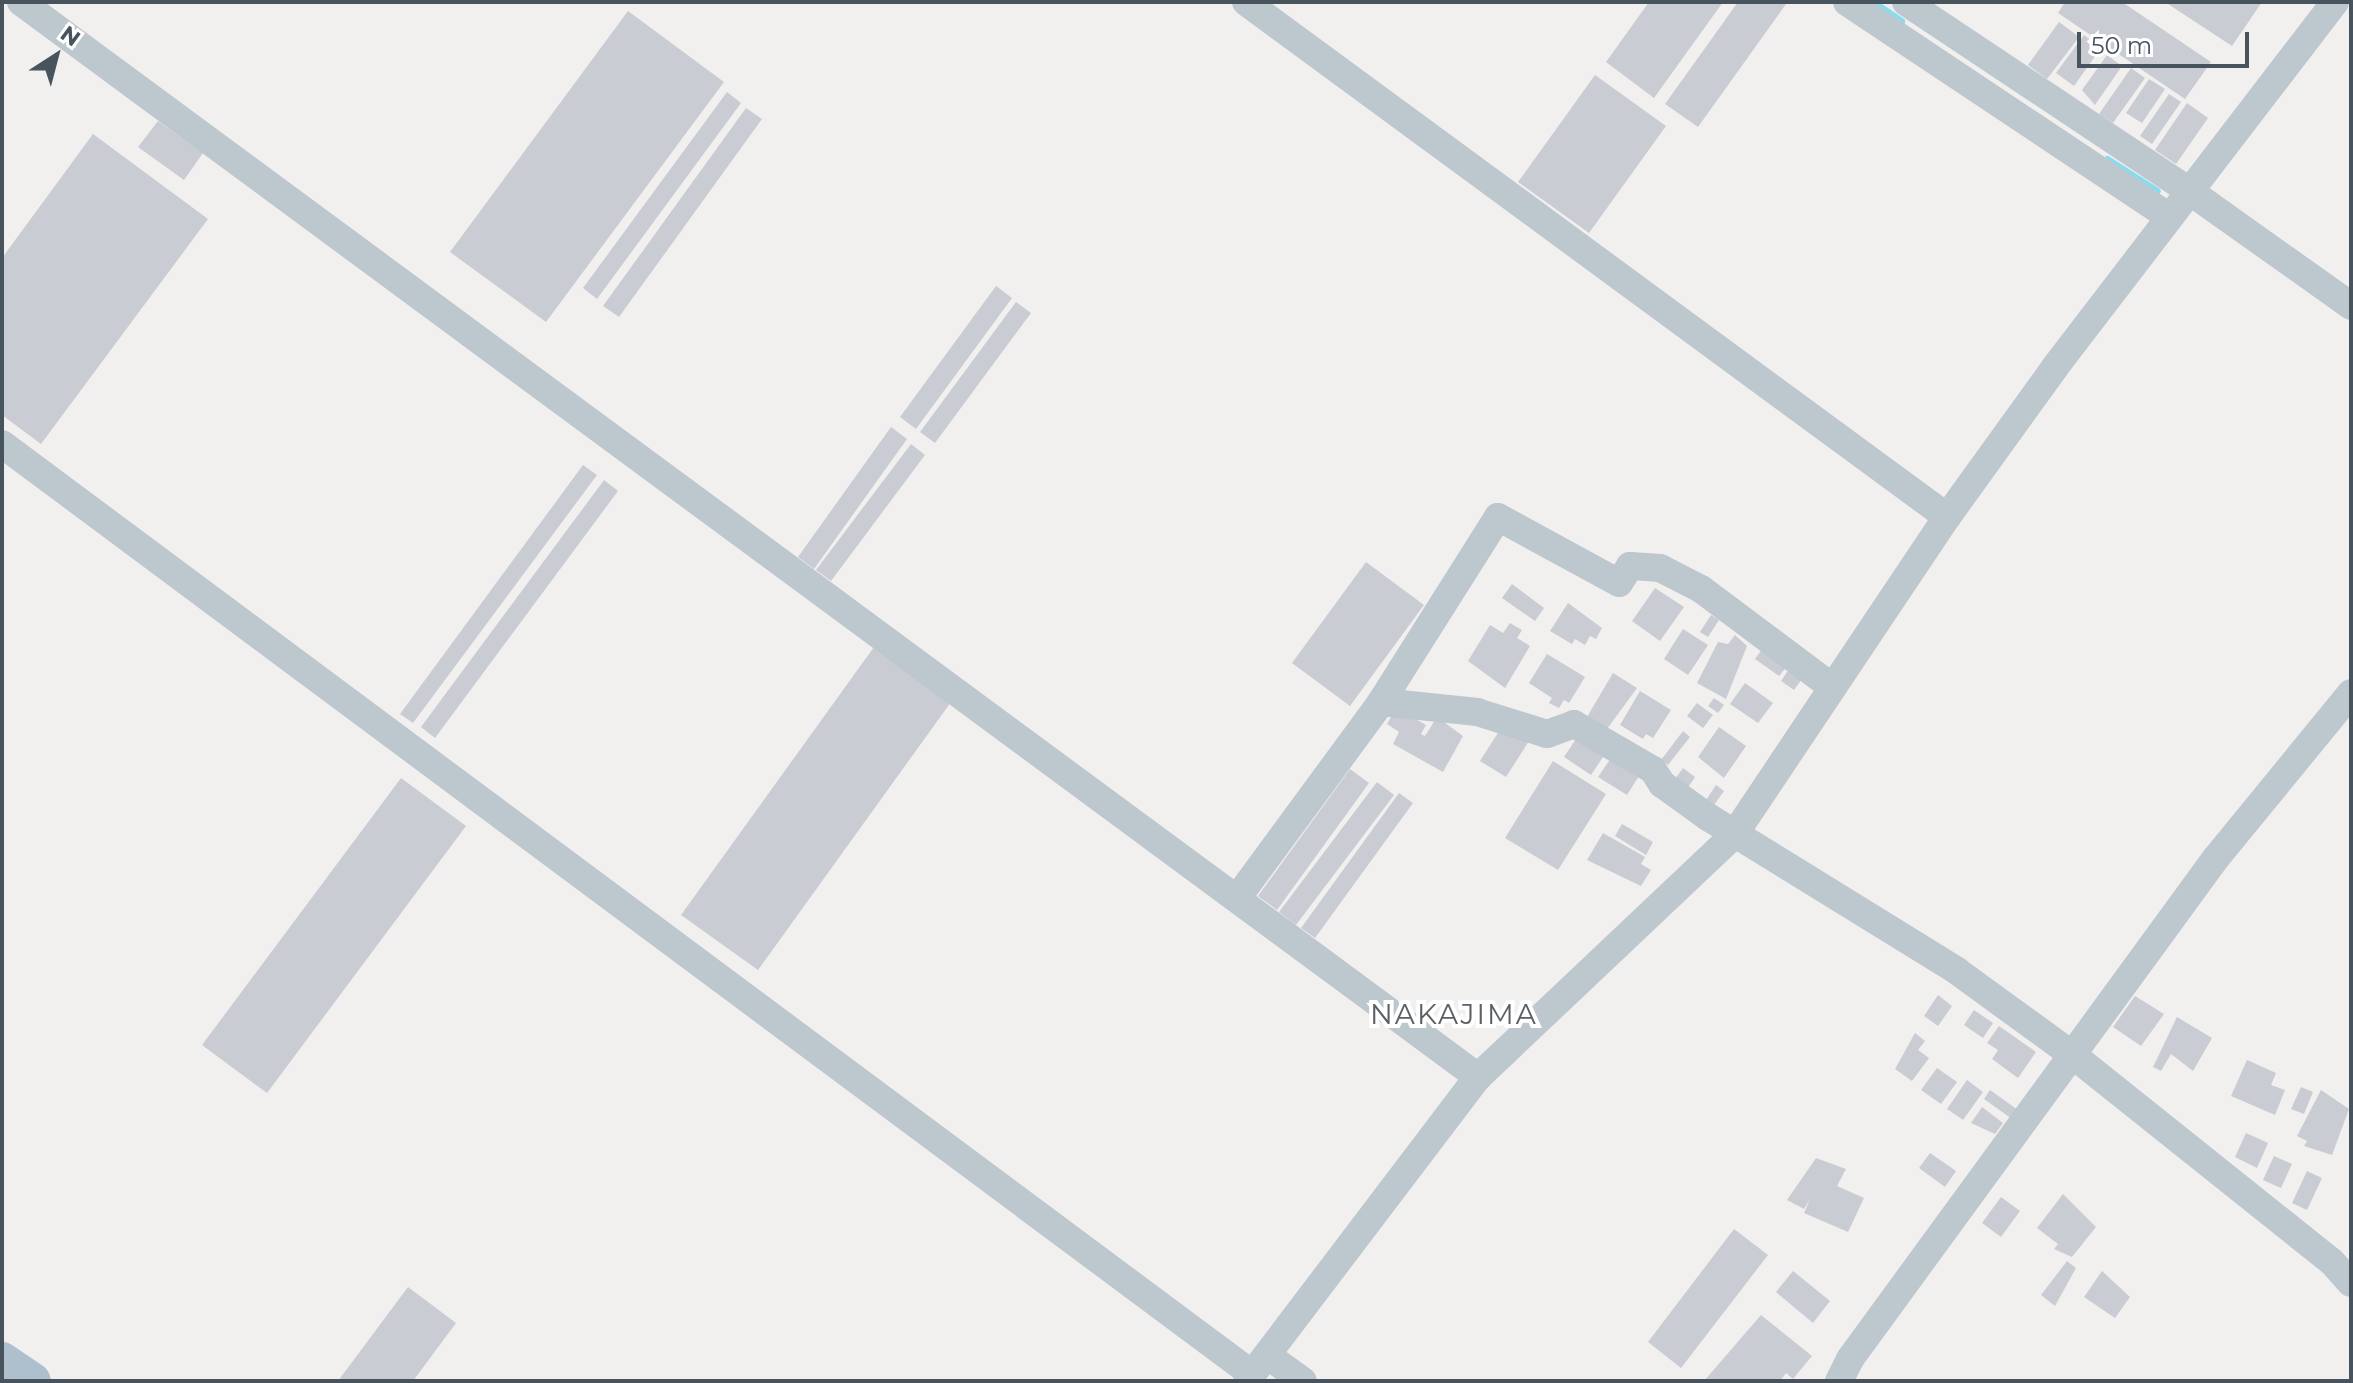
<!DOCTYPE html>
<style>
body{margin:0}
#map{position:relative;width:2353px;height:1383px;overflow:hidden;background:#f2efef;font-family:Montserrat,sans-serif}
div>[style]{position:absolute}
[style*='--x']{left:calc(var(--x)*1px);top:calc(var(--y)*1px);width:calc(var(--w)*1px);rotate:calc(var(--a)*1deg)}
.stream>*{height:7px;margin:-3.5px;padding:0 3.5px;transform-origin:3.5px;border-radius:3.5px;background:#89dcee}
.building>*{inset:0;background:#c9ccd2}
.minor>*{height:28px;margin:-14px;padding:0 14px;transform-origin:14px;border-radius:14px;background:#bdc7ce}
.major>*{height:36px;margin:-18px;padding:0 18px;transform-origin:18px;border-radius:18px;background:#aec0ce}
span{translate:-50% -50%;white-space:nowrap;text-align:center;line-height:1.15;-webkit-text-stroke:8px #fff;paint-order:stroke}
.quarter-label{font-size:28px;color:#5c6064;letter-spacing:2px}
.frame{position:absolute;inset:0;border:4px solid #47535d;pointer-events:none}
.north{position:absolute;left:16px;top:16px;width:80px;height:80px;-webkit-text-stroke:6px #fff;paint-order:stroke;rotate:36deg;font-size:22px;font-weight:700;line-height:32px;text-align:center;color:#47535d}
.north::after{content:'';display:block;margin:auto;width:28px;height:36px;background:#47535d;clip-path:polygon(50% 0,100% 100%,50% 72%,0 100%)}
.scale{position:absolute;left:2077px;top:32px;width:172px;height:36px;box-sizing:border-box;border:4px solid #47535d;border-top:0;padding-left:10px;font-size:24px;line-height:28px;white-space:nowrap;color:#47535d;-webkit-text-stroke:6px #fff;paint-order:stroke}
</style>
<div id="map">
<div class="stream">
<i style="--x:1873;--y:2;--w:34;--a:34"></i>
<i style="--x:2107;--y:159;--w:59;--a:32.6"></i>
</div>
<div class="building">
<i style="clip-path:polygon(1649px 2px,1723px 2px,1654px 98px,1606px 62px)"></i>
<i style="clip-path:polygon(1738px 2px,1786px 4px,1698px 127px,1665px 104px)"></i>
<i style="clip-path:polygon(2065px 2px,2122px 2px,2211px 62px,2185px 99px,2058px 13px)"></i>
<i style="clip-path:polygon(2165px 2px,2262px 2px,2232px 46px)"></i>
<i style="clip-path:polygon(628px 11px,724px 82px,546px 322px,450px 252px)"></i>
<i style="clip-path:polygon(2059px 22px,2079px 37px,2047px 79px,2028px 65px)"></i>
<i style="clip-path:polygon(2084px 35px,2101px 48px,2074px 86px,2056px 73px)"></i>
<i style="clip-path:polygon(2107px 55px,2122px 66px,2095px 105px,2082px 90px)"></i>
<i style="clip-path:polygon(2131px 68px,2145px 78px,2113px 123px,2099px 114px)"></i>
<i style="clip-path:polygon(1595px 75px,1666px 126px,1589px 233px,1518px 182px)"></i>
<i style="clip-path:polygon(2149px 79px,2165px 89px,2142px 123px,2126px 113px)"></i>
<i style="clip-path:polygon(727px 92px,741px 103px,597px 299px,583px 288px)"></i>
<i style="clip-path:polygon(2169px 94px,2181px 102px,2152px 144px,2140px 136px)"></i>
<i style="clip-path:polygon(2187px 103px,2208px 118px,2176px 164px,2155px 150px)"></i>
<i style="clip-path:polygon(746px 108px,762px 119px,619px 317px,603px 306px)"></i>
<i style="clip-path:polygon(158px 121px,203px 153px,184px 180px,138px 147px)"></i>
<i style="clip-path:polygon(93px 134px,208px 219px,41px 444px,2px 415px,2px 258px)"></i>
<i style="clip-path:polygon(996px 286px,1012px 298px,916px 429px,900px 417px)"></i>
<i style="clip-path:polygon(1016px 302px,1031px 313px,935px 443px,920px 432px)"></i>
<i style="clip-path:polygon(891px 427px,907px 439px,814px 569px,798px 557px)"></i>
<i style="clip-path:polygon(911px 444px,925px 455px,831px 581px,816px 570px)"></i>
<i style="clip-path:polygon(583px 465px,597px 475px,413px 723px,400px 714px)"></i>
<i style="clip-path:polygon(604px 480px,618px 491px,435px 738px,421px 727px)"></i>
<i style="clip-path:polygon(1366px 562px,1424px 605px,1350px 706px,1292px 663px)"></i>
<i style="clip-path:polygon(1512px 584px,1544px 608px,1535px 621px,1502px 598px)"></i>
<i style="clip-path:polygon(1655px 588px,1684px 607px,1660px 641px,1632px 621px)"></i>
<i style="clip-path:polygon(1568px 603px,1602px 628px,1596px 639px,1590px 636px,1585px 645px,1575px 639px,1572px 644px,1550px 631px)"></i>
<i style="clip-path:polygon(1711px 615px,1719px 620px,1708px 637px,1700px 632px)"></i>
<i style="clip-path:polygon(1510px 623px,1522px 630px,1517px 638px,1530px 646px,1505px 688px,1468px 661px,1490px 625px,1503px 633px)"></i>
<i style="clip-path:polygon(1683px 629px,1708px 645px,1688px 675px,1664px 659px)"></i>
<i style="clip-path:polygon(1735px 635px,1747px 646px,1726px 699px,1697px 683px,1718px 642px,1728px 644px)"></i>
<i style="clip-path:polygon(874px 647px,951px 702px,758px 970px,681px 915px)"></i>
<i style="clip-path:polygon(1763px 648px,1788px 665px,1779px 676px,1755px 659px)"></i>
<i style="clip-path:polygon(1547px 654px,1585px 677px,1569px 703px,1564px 700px,1559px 708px,1549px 703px,1552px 698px,1529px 683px)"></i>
<i style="clip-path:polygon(1791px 666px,1804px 676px,1794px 690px,1781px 681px)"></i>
<i style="clip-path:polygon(1613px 673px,1637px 688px,1607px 729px,1587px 717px)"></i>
<i style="clip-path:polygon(1745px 683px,1773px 703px,1758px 723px,1730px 704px)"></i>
<i style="clip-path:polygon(1640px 691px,1671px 710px,1653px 738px,1646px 734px,1643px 739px,1620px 725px)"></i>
<i style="clip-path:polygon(1714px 698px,1724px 705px,1718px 713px,1708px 706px)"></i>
<i style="clip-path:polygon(1697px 703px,1713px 715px,1703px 728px,1687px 716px)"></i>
<i style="clip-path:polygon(1396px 708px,1426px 725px,1421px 734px,1425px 736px,1437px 717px,1463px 736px,1443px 772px,1393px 744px,1399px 732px,1387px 724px)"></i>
<i style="clip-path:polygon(1503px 725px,1529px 741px,1506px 777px,1480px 761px)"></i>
<i style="clip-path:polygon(1719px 727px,1746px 746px,1724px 778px,1698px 757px)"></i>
<i style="clip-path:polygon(1683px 731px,1690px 737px,1668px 765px,1661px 760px)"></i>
<i style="clip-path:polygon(1578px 736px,1605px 754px,1591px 775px,1564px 757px)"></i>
<i style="clip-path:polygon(1611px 758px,1639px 776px,1627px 795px,1598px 777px)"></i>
<i style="clip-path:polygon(1553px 761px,1606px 794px,1558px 870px,1505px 838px)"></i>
<i style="clip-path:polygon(1683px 768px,1695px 777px,1687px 789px,1675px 779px)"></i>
<i style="clip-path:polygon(1350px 769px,1369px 783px,1277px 910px,1258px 896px)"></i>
<i style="clip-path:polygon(401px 778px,466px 826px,267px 1093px,202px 1045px)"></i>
<i style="clip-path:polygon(1377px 782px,1394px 795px,1296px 925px,1279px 912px)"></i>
<i style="clip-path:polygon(1716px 785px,1724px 791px,1714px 805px,1706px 800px)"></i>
<i style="clip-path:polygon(1399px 793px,1413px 803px,1315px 938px,1301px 928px)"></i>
<i style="clip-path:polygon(1622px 824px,1653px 842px,1646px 855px,1615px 836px)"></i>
<i style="clip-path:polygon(1603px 833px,1645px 857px,1641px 864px,1651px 870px,1641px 886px,1587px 860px)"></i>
<i style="clip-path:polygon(1938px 995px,1952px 1006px,1938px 1026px,1924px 1016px)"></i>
<i style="clip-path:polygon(2135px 996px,2164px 1014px,2141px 1046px,2113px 1027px)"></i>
<i style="clip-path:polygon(1974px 1010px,1993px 1023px,1983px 1038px,1964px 1025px)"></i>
<i style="clip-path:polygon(2177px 1017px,2212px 1038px,2193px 1071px,2171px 1054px,2161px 1071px,2153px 1067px)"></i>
<i style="clip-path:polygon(1999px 1026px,2036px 1052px,2018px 1078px,1992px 1059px,1998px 1050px,1987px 1043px)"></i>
<i style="clip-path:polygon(1915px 1033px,1925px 1041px,1918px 1050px,1929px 1058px,1912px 1081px,1895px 1069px)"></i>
<i style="clip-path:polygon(2247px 1060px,2276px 1073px,2271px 1085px,2285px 1090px,2275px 1115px,2231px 1096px)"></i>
<i style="clip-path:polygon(1937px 1068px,1957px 1082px,1941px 1104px,1921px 1090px)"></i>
<i style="clip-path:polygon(1967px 1080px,1983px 1092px,1963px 1120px,1947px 1109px)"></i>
<i style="clip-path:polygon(2301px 1087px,2313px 1092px,2304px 1114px,2291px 1109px)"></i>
<i style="clip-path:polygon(1990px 1090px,2018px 1110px,2012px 1119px,1984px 1099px)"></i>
<i style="clip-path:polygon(2321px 1090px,2349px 1109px,2332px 1155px,2304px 1146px,2307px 1141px,2297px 1136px)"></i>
<i style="clip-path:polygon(1982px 1107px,2003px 1123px,1995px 1134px,1971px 1123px)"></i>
<i style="clip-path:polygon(2246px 1133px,2268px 1143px,2257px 1168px,2235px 1157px)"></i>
<i style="clip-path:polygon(1930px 1153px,1956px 1171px,1945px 1187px,1919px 1168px)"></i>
<i style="clip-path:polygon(2274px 1156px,2292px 1164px,2281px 1188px,2263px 1180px)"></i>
<i style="clip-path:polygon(1816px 1158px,1846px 1169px,1837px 1186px,1864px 1198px,1848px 1232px,1804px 1213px,1810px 1199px,1804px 1209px,1787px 1200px)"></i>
<i style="clip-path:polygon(2307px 1171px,2322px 1178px,2307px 1210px,2292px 1203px)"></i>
<i style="clip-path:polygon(2063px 1194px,2096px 1227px,2072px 1257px,2054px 1249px,2058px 1244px,2037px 1228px)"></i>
<i style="clip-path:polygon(2001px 1197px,2020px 1211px,2001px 1237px,1982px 1223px)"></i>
<i style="clip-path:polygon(1734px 1229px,1768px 1255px,1681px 1368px,1648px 1342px)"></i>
<i style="clip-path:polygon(2067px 1261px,2076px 1268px,2055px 1306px,2041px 1295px)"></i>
<i style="clip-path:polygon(1793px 1271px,1830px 1301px,1813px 1323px,1776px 1292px)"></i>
<i style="clip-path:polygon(2102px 1271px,2130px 1297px,2115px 1318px,2084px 1297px)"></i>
<i style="clip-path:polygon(408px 1287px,456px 1323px,413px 1381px,338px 1381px)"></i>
<i style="clip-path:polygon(1761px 1315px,1812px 1356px,1793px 1379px,1786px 1373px,1780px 1381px,1704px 1381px)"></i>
</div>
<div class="minor">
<i style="--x:21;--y:2;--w:1811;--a:36.42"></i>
<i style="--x:1246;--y:2;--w:870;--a:36.3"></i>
<i style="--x:1847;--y:2;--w:386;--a:33.7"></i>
<i style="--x:1906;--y:2;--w:339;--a:33.7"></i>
<i style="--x:2188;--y:190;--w:200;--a:35.4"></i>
<i style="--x:2;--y:444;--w:1558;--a:36.65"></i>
<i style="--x:1832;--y:687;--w:164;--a:-143.2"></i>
<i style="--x:1701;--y:589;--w:46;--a:-152.9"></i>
<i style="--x:1660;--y:568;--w:30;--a:-176"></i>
<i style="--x:1630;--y:566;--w:20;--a:123"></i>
<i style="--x:1619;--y:583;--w:138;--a:-151.4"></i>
<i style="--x:1498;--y:517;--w:219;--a:122.3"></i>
<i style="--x:1381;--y:702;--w:97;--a:5.9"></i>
<i style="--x:1477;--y:712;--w:73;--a:17.4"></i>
<i style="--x:1547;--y:734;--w:29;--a:-20"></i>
<i style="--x:1574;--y:724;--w:91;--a:30.2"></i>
<i style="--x:1653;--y:770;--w:17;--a:57"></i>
<i style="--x:1662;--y:784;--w:57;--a:35.7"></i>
<i style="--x:1708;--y:817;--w:293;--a:31.7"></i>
<i style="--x:1957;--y:971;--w:145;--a:36"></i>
<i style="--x:2074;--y:1056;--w:330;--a:38.6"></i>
<i style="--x:2332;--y:1262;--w:28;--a:48"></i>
<i style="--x:1238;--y:897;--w:242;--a:-53.7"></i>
<i style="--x:1267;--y:1355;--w:44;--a:35.8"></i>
<i style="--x:1247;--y:1381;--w:382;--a:-52.8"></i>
<i style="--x:1478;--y:1077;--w:352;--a:-43.4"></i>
<i style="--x:1734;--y:835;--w:383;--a:-56.2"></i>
<i style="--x:1947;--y:517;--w:185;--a:-54.2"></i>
<i style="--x:2055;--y:367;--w:460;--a:-52.5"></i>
<i style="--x:1839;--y:1381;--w:25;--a:-63"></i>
<i style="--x:1850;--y:1359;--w:620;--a:-53.85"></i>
<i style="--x:2216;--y:858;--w:213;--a:-50.7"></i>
</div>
<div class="major">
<i style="--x:2;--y:1360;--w:37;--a:34"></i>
</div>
<div class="quarter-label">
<span style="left:1454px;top:1014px">NAKAJIMA</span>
</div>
<div class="frame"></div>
<div class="north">N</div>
<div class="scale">50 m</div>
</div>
